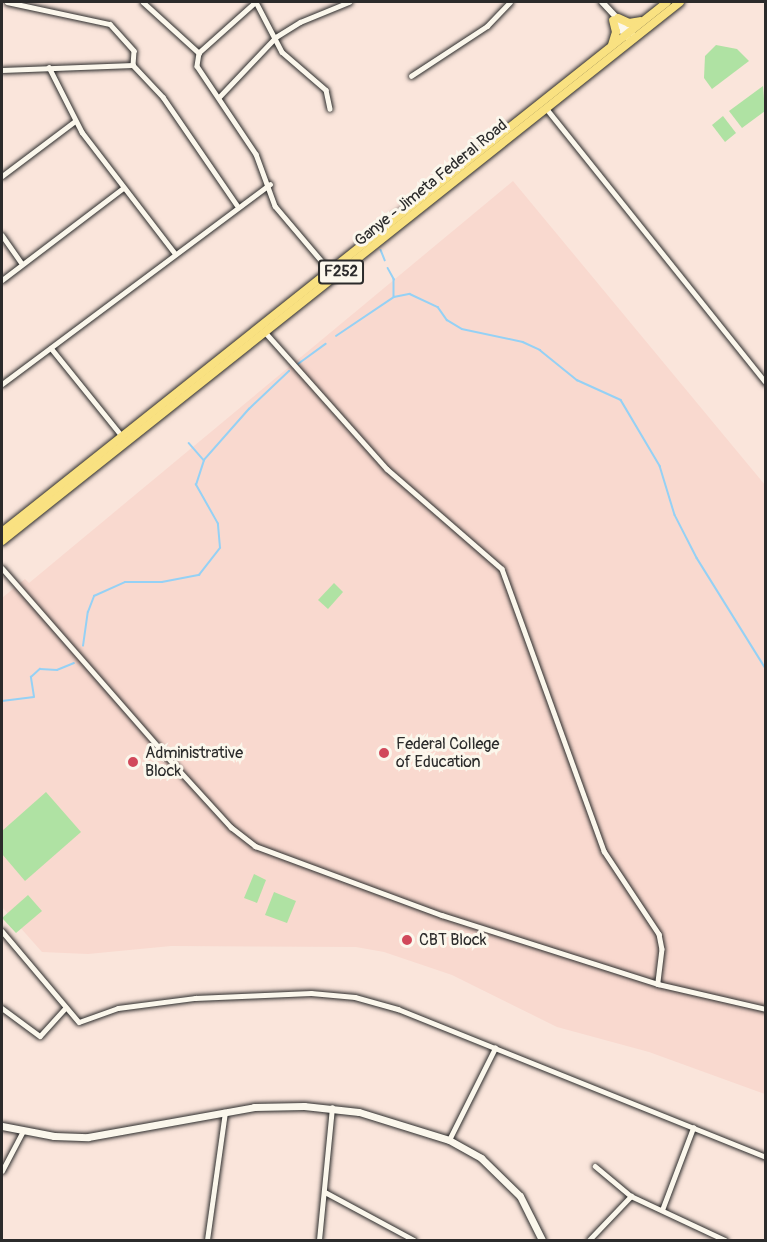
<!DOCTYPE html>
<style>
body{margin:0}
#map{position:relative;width:767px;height:1242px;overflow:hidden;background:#fae5db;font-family:Pangolin,sans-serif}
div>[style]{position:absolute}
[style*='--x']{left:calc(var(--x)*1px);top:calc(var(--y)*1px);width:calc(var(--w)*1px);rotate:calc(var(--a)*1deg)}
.built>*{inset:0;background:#f9d9cf}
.green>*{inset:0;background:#afe2a3}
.stream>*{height:1.5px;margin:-0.75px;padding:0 0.75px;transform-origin:0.75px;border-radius:0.75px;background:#95d1f5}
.roads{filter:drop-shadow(0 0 2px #2b2b2b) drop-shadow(0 0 2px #2b2b2b)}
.minor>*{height:4.5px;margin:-2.25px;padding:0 2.25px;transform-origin:2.25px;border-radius:2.25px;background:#fbf7ec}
.tertiary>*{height:6px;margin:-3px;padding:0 3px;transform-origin:3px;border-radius:3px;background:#fbf7ec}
.secondary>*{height:7px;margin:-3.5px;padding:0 3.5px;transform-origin:3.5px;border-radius:3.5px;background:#fbf7ec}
.primary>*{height:8px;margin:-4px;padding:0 4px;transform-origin:4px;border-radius:4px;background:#f9e181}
.dots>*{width:16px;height:16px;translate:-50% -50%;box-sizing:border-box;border:3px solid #fbf7ec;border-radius:50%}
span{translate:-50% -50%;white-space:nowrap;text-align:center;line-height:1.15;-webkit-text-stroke:6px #fbf7ec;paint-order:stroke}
.shield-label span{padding:2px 4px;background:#fbf7ec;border:2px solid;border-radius:4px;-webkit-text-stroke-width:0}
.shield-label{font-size:15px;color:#2b2b2b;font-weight:700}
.street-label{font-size:16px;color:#2b2b2b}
.poi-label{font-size:16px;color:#2b2b2b}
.left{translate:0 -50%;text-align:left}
.frame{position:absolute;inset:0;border:3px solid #2b2b2b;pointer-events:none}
</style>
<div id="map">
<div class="built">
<i style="clip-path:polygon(513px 181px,765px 485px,765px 1094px,649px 1052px,557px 1027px,452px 975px,384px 952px,356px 947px,171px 946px,88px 954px,42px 952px,2px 907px,2px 598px,25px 579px,29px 583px)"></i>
</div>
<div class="green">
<i style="clip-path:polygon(716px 45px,737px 49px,749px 61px,712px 89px,704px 78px,705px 56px)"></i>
<i style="clip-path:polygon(763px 86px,765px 111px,742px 128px,729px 111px)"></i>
<i style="clip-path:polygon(723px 116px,736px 133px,725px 142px,712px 125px)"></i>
<i style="clip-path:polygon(334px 583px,343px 592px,328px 609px,318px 600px)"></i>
<i style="clip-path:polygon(46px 792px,81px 832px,25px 881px,2px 854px,2px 831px)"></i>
<i style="clip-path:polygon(254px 874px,266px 880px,257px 903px,244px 898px)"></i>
<i style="clip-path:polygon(274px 892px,296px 901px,287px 923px,265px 915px)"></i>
<i style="clip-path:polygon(28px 895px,42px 911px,16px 933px,2px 918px)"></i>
</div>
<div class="stream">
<i style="--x:381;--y:250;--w:11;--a:68"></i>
<i style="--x:388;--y:268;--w:13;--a:61"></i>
<i style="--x:394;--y:279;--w:18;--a:90"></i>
<i style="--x:336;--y:336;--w:70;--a:-33.9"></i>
<i style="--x:394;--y:297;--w:16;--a:-11"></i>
<i style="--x:410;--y:294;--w:31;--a:25"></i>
<i style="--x:438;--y:307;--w:16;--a:55"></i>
<i style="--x:447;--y:320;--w:17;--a:31"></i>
<i style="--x:462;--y:329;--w:62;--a:12"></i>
<i style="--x:523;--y:342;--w:19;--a:25"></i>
<i style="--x:540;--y:350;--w:48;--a:39"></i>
<i style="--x:577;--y:380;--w:48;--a:24.4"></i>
<i style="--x:621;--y:400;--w:77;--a:59.4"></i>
<i style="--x:660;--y:466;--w:51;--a:73"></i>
<i style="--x:675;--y:515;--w:48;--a:62.9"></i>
<i style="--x:697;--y:558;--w:131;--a:58.1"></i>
<i style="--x:298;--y:364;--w:34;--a:-36"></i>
<i style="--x:189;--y:443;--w:23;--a:49"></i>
<i style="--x:83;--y:646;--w:34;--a:-82"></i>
<i style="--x:88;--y:612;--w:17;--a:-69"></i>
<i style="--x:94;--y:596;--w:34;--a:-24"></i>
<i style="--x:125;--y:582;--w:37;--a:0"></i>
<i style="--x:162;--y:582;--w:38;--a:-11"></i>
<i style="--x:199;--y:575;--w:34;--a:-52"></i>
<i style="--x:220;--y:548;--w:24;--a:-95"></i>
<i style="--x:218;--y:524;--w:45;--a:-119.4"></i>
<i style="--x:196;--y:485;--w:26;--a:-72"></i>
<i style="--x:204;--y:460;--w:68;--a:-48.6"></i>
<i style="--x:249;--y:409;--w:55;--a:-43.5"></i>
<i style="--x:2;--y:701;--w:32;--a:-7"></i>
<i style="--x:34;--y:697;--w:20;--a:-99"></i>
<i style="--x:31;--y:677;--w:12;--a:-42"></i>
<i style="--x:40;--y:669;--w:17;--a:3"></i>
<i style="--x:57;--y:670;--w:18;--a:-22"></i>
</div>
<div class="roads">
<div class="minor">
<i style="--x:7;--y:2;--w:105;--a:12.1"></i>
<i style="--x:110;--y:24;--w:36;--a:48"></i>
<i style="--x:134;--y:51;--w:14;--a:94"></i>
<i style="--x:143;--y:2;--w:76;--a:42.3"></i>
<i style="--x:256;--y:2;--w:76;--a:138.2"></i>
<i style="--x:199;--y:53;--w:13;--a:99"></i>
<i style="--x:197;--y:66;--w:106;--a:56.2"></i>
<i style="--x:256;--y:154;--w:55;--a:69.9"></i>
<i style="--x:275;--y:206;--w:87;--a:49.7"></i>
<i style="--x:256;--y:2;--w:56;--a:62.5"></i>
<i style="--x:282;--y:52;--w:58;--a:40.8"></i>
<i style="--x:326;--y:90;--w:19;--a:78"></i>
<i style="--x:49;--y:67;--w:73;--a:63.1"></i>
<i style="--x:82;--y:132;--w:153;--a:52.5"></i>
<i style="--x:2;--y:70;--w:131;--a:-2.2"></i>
<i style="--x:133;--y:65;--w:44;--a:46.8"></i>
<i style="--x:163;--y:97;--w:131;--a:55.6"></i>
<i style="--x:411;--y:76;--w:91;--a:-33.3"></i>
<i style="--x:487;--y:26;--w:33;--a:-46"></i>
<i style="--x:220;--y:96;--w:81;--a:-46.5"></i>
<i style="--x:276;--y:37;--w:28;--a:-32"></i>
<i style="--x:300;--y:22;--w:53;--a:-22.2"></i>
<i style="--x:546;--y:108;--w:352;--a:51.3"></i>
<i style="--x:2;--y:176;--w:91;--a:-37"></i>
<i style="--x:2;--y:235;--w:33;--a:55"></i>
<i style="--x:2;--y:280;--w:152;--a:-37.2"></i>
<i style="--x:265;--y:332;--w:183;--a:48.3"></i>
<i style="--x:387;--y:469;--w:152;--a:41"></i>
<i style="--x:502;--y:569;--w:300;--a:70.1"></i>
<i style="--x:604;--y:851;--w:100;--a:56.5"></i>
<i style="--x:659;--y:934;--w:15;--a:79"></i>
<i style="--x:662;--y:949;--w:35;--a:97"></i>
<i style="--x:51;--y:348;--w:113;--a:51.1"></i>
<i style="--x:2;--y:384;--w:334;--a:-36.7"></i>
<i style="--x:2;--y:568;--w:267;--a:48.8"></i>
<i style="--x:178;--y:769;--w:79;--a:47.6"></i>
<i style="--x:231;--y:827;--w:31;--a:38"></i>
<i style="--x:255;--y:846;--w:199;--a:20.3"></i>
<i style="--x:442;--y:915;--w:227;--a:17.7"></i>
<i style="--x:658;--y:984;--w:111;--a:13"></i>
<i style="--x:2;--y:931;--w:119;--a:49.8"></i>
<i style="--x:79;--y:1022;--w:41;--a:-19.7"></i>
<i style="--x:118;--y:1008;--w:78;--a:-7.4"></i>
<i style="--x:195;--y:998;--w:116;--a:-2.5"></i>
<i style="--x:311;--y:993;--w:44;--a:5.2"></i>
<i style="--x:355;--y:997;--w:45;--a:15.6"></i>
<i style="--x:398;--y:1009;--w:397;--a:21.9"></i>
<i style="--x:2;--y:1008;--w:47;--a:36.4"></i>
<i style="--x:40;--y:1036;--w:38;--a:-48"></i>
<i style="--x:449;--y:1140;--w:103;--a:-63.4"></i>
<i style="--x:595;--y:1166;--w:47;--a:39.8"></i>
<i style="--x:631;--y:1196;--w:104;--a:25.1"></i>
<i style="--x:2;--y:1171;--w:45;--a:-62.3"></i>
<i style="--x:325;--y:1192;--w:101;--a:28.3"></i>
<i style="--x:662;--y:1210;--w:88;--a:-69.3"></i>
<i style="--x:207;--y:1240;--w:129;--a:-82"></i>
<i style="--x:319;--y:1240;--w:133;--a:-84.4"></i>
<i style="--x:589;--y:1240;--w:61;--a:-46.3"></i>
</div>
<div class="tertiary">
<i style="--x:602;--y:2;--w:44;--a:46.8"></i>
<i style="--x:614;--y:21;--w:22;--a:51"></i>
</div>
<div class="secondary">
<i style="--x:2;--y:1126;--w:53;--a:10.9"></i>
<i style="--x:54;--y:1136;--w:34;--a:2"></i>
<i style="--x:88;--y:1137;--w:169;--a:-10.2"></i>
<i style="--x:254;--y:1107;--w:50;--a:-1.1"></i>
<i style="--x:304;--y:1106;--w:55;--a:6.2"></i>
<i style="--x:359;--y:1112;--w:94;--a:17.3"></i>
<i style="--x:449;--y:1140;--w:37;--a:29"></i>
<i style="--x:481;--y:1158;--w:54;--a:44.3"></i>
<i style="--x:520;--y:1196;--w:49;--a:63.4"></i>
</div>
<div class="primary">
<i style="--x:618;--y:18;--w:12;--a:24"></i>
<i style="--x:629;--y:23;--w:11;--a:-10"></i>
<i style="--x:612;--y:45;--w:14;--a:-73"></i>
<i style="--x:616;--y:32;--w:12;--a:-104"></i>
<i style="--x:2;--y:532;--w:850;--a:-38.55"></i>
<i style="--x:2;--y:541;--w:866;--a:-38.48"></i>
</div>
</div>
<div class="dots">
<i style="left:384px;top:753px;background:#d1495b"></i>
<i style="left:133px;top:762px;background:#d1495b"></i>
<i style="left:407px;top:940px;background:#d1495b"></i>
</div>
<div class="shield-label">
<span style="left:341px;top:272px">F252</span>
</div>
<div class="street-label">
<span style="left:431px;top:183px;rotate:-39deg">Ganye - Jimeta Federal Road</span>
</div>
<div class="poi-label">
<span class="left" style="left:396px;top:753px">Federal College<br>of Education</span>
<span class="left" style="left:145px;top:762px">Administrative<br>Block</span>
<span class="left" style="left:419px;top:940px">CBT Block</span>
</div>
<div class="frame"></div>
</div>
